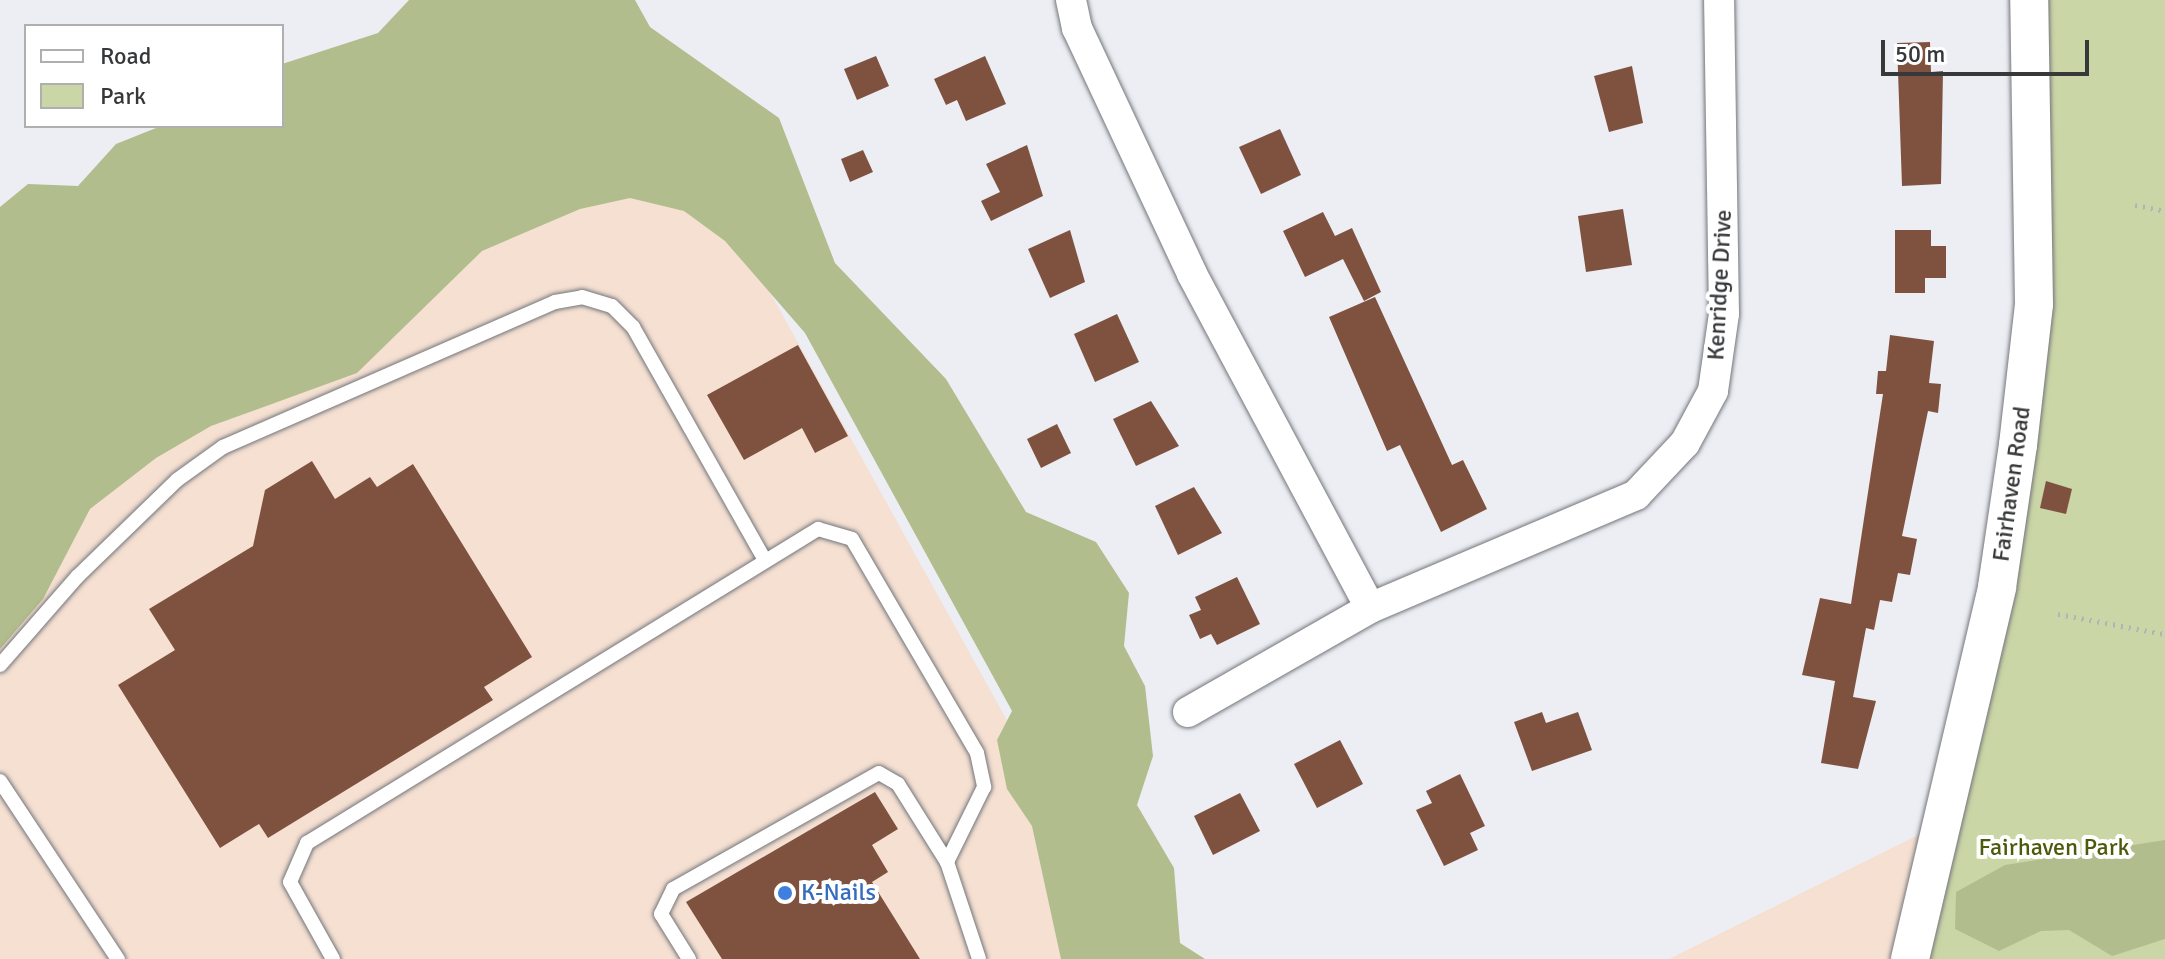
<!DOCTYPE html>
<style>
body{margin:0}
#map{position:relative;width:2165px;height:959px;overflow:hidden;background:#eceef4;font-family:Signika,sans-serif}
div>[style]{position:absolute}
[style*='--x']{left:calc(var(--x)*1px);top:calc(var(--y)*1px);width:calc(var(--w)*1px);rotate:calc(var(--a)*1deg)}
.commercial>*{inset:0;background:#f5e0d2}
.green>*{inset:0;background:#cbd6a7}
.forest>*{inset:0;background:#b2bd8d}
.building>*{inset:0;background:#7f5240}
.path>*{height:5px;margin-top:-2.5px;transform-origin:0;background:repeating-linear-gradient(90deg,#b2b3b8 0 2px,transparent 0 8px)}
.roads{filter:drop-shadow(0 0 2px #74767b) drop-shadow(0 0 2px #74767b)}
.service>*{height:14px;margin:-7px;padding:0 7px;transform-origin:7px;border-radius:7px;background:#fff}
.minor>*{height:30px;margin:-15px;padding:0 15px;transform-origin:15px;border-radius:15px;background:#fff}
.tertiary>*{height:38px;margin:-19px;padding:0 19px;transform-origin:19px;border-radius:19px;background:#fff}
.dots>*{width:22px;height:22px;translate:-50% -50%;box-sizing:border-box;border:4px solid #fff;border-radius:50%}
span{translate:-50% -50%;white-space:nowrap;text-align:center;line-height:1.15;-webkit-text-stroke:8px #fff;paint-order:stroke}
.street-label{font-size:24px;color:#37383a}
.park-label{font-size:24px;color:#4d590b}
.shop-label{font-size:24px;color:#366cbe}
.left{translate:0 -50%;text-align:left}
.legend{position:absolute;left:24px;top:24px;width:260px;height:104px;box-sizing:border-box;background:#fff;border:2px solid #afafb0;margin:0;padding:10px 14px;list-style:none;font-size:24px;color:#37383a}
.legend li{display:flex;align-items:center;gap:16px;height:40px}
.legend b{width:40px;border:2px solid #afafb0}
.scale{position:absolute;left:1881px;top:40px;width:208px;height:36px;box-sizing:border-box;border:4px solid #37383a;border-top:0;padding-left:10px;font-size:24px;line-height:28px;white-space:nowrap;color:#37383a;-webkit-text-stroke:6px #fff;paint-order:stroke}
</style>
<div id="map">
<div class="commercial">
<i style="clip-path:polygon(677px 124px,1139px 959px,0 959px,0 543px)"></i>
<i style="clip-path:polygon(1946px 821px,1910px 959px,1669px 959px)"></i>
</div>
<div class="green">
<i style="clip-path:polygon(2029px 0,2165px 0,2165px 959px,1910px 959px,2018px 445px)"></i>
</div>
<div class="forest">
<i style="clip-path:polygon(409px 0,635px 0,650px 27px,779px 118px,835px 263px,946px 379px,1026px 512px,1096px 542px,1129px 593px,1124px 646px,1145px 686px,1153px 756px,1137px 805px,1174px 868px,1180px 943px,1205px 959px,1061px 959px,1032px 826px,1007px 789px,997px 740px,1012px 711px,805px 333px,725px 241px,684px 211px,630px 198px,580px 209px,482px 251px,357px 373px,211px 426px,156px 458px,90px 509px,43px 599px,0 649px,0 207px,28px 184px,78px 186px,116px 144px,161px 126px,282px 126px,282px 64px,378px 33px)"></i>
<i style="clip-path:polygon(2165px 840px,2165px 939px,2112px 956px,2069px 930px,2041px 931px,1999px 951px,1955px 929px,1956px 892px,2005px 865px)"></i>
</div>
<div class="building">
<i style="clip-path:polygon(1930px 42px,1931px 72px,1943px 71px,1941px 184px,1902px 186px,1897px 43px)"></i>
<i style="clip-path:polygon(876px 56px,889px 86px,857px 100px,844px 69px)"></i>
<i style="clip-path:polygon(985px 56px,1006px 104px,966px 121px,957px 100px,946px 105px,934px 79px)"></i>
<i style="clip-path:polygon(1632px 66px,1643px 123px,1609px 132px,1594px 76px)"></i>
<i style="clip-path:polygon(1280px 129px,1301px 175px,1261px 194px,1239px 147px)"></i>
<i style="clip-path:polygon(1027px 145px,1043px 196px,991px 221px,981px 201px,1000px 192px,986px 164px)"></i>
<i style="clip-path:polygon(863px 150px,873px 172px,850px 182px,841px 159px)"></i>
<i style="clip-path:polygon(1623px 209px,1632px 265px,1586px 272px,1578px 216px)"></i>
<i style="clip-path:polygon(1323px 212px,1335px 236px,1352px 228px,1381px 292px,1364px 301px,1343px 259px,1305px 277px,1283px 231px)"></i>
<i style="clip-path:polygon(1070px 230px,1085px 282px,1050px 298px,1028px 249px)"></i>
<i style="clip-path:polygon(1895px 230px,1931px 230px,1931px 246px,1946px 246px,1946px 278px,1925px 278px,1925px 293px,1895px 293px)"></i>
<i style="clip-path:polygon(1375px 297px,1452px 465px,1463px 460px,1487px 509px,1441px 532px,1400px 445px,1387px 451px,1329px 317px)"></i>
<i style="clip-path:polygon(1117px 314px,1139px 362px,1095px 382px,1074px 334px)"></i>
<i style="clip-path:polygon(1890px 335px,1934px 341px,1929px 383px,1941px 384px,1938px 413px,1928px 411px,1902px 536px,1917px 539px,1910px 575px,1898px 573px,1892px 602px,1880px 600px,1874px 630px,1866px 628px,1853px 697px,1876px 701px,1858px 769px,1821px 763px,1835px 681px,1802px 675px,1820px 598px,1851px 604px,1883px 394px,1876px 394px,1878px 371px,1886px 371px)"></i>
<i style="clip-path:polygon(798px 345px,848px 436px,815px 453px,802px 428px,744px 460px,707px 395px)"></i>
<i style="clip-path:polygon(1151px 401px,1179px 446px,1136px 466px,1113px 419px)"></i>
<i style="clip-path:polygon(1057px 424px,1071px 453px,1041px 468px,1027px 439px)"></i>
<i style="clip-path:polygon(312px 461px,335px 499px,370px 477px,377px 487px,413px 464px,532px 657px,484px 687px,493px 700px,268px 838px,259px 824px,220px 848px,118px 685px,175px 650px,149px 609px,253px 546px,265px 490px)"></i>
<i style="clip-path:polygon(2046px 481px,2072px 489px,2066px 514px,2040px 508px)"></i>
<i style="clip-path:polygon(1194px 487px,1222px 533px,1178px 555px,1155px 506px)"></i>
<i style="clip-path:polygon(1237px 577px,1260px 624px,1217px 645px,1211px 634px,1200px 639px,1189px 615px,1201px 610px,1195px 597px)"></i>
<i style="clip-path:polygon(1542px 712px,1546px 723px,1578px 712px,1592px 750px,1532px 771px,1514px 722px)"></i>
<i style="clip-path:polygon(1340px 740px,1363px 784px,1317px 808px,1294px 764px)"></i>
<i style="clip-path:polygon(1460px 774px,1485px 826px,1470px 833px,1478px 850px,1444px 866px,1416px 810px,1432px 803px,1426px 791px)"></i>
<i style="clip-path:polygon(875px 792px,898px 829px,872px 845px,888px 872px,872px 882px,920px 959px,722px 959px,686px 902px)"></i>
<i style="clip-path:polygon(1240px 793px,1260px 831px,1213px 855px,1194px 816px)"></i>
</div>
<div class="path">
<i style="--x:2135;--y:205;--w:31;--a:11"></i>
<i style="--x:2058;--y:614;--w:109;--a:10.6"></i>
</div>
<div class="roads">
<div class="service">
<i style="--x:0;--y:665;--w:117;--a:-48.8"></i>
<i style="--x:77;--y:577;--w:139;--a:-44.1"></i>
<i style="--x:177;--y:480;--w:57;--a:-35.7"></i>
<i style="--x:223;--y:447;--w:362;--a:-23.6"></i>
<i style="--x:555;--y:302;--w:27;--a:-10"></i>
<i style="--x:582;--y:297;--w:31;--a:17"></i>
<i style="--x:612;--y:306;--w:30;--a:45"></i>
<i style="--x:633;--y:327;--w:268;--a:60.5"></i>
<i style="--x:0;--y:781;--w:214;--a:56.5"></i>
<i style="--x:333;--y:959;--w:88;--a:-119.2"></i>
<i style="--x:290;--y:882;--w:43;--a:-66.4"></i>
<i style="--x:307;--y:843;--w:600;--a:-31.57"></i>
<i style="--x:818;--y:529;--w:35;--a:16"></i>
<i style="--x:852;--y:539;--w:248;--a:59.7"></i>
<i style="--x:977;--y:753;--w:35;--a:78"></i>
<i style="--x:984;--y:787;--w:84;--a:116.3"></i>
<i style="--x:689;--y:959;--w:53;--a:-121.9"></i>
<i style="--x:661;--y:914;--w:28;--a:-64"></i>
<i style="--x:673;--y:889;--w:236;--a:-29.4"></i>
<i style="--x:879;--y:773;--w:22;--a:30"></i>
<i style="--x:898;--y:784;--w:92;--a:57.9"></i>
<i style="--x:947;--y:862;--w:102;--a:71.7"></i>
</div>
<div class="minor">
<i style="--x:1071;--y:0;--w:29;--a:78"></i>
<i style="--x:1077;--y:28;--w:272;--a:64.9"></i>
<i style="--x:1192;--y:274;--w:378;--a:61.9"></i>
<i style="--x:1188;--y:712;--w:210;--a:-29.7"></i>
<i style="--x:1370;--y:608;--w:289;--a:-23"></i>
<i style="--x:1636;--y:495;--w:71;--a:-46.7"></i>
<i style="--x:1685;--y:443;--w:59;--a:-61.7"></i>
<i style="--x:1713;--y:391;--w:78;--a:-81.9"></i>
<i style="--x:1724;--y:314;--w:314;--a:-90.9"></i>
</div>
<div class="tertiary">
<i style="--x:1910;--y:959;--w:382;--a:-76.8"></i>
<i style="--x:1997;--y:587;--w:144;--a:-81.6"></i>
<i style="--x:2018;--y:445;--w:142;--a:-83.5"></i>
<i style="--x:2034;--y:304;--w:304;--a:-90.9"></i>
</div>
</div>
<div class="dots">
<i style="left:785px;top:893px;background:#3f7fe0"></i>
</div>
<div class="street-label">
<span style="left:1720px;top:285px;rotate:-87deg">Kenridge Drive</span>
<span style="left:2012px;top:484px;rotate:-82deg">Fairhaven Road</span>
</div>
<div class="park-label">
<span style="left:2054px;top:848px">Fairhaven Park</span>
</div>
<div class="shop-label">
<span class="left" style="left:801px;top:893px">K-Nails</span>
</div>
<ul class="legend">
<li><b style="height:10px;background:#fff"></b>Road</li>
<li><b style="height:22px;background:#cbd6a7"></b>Park</li>
</ul>
<div class="scale">50 m</div>
</div>
